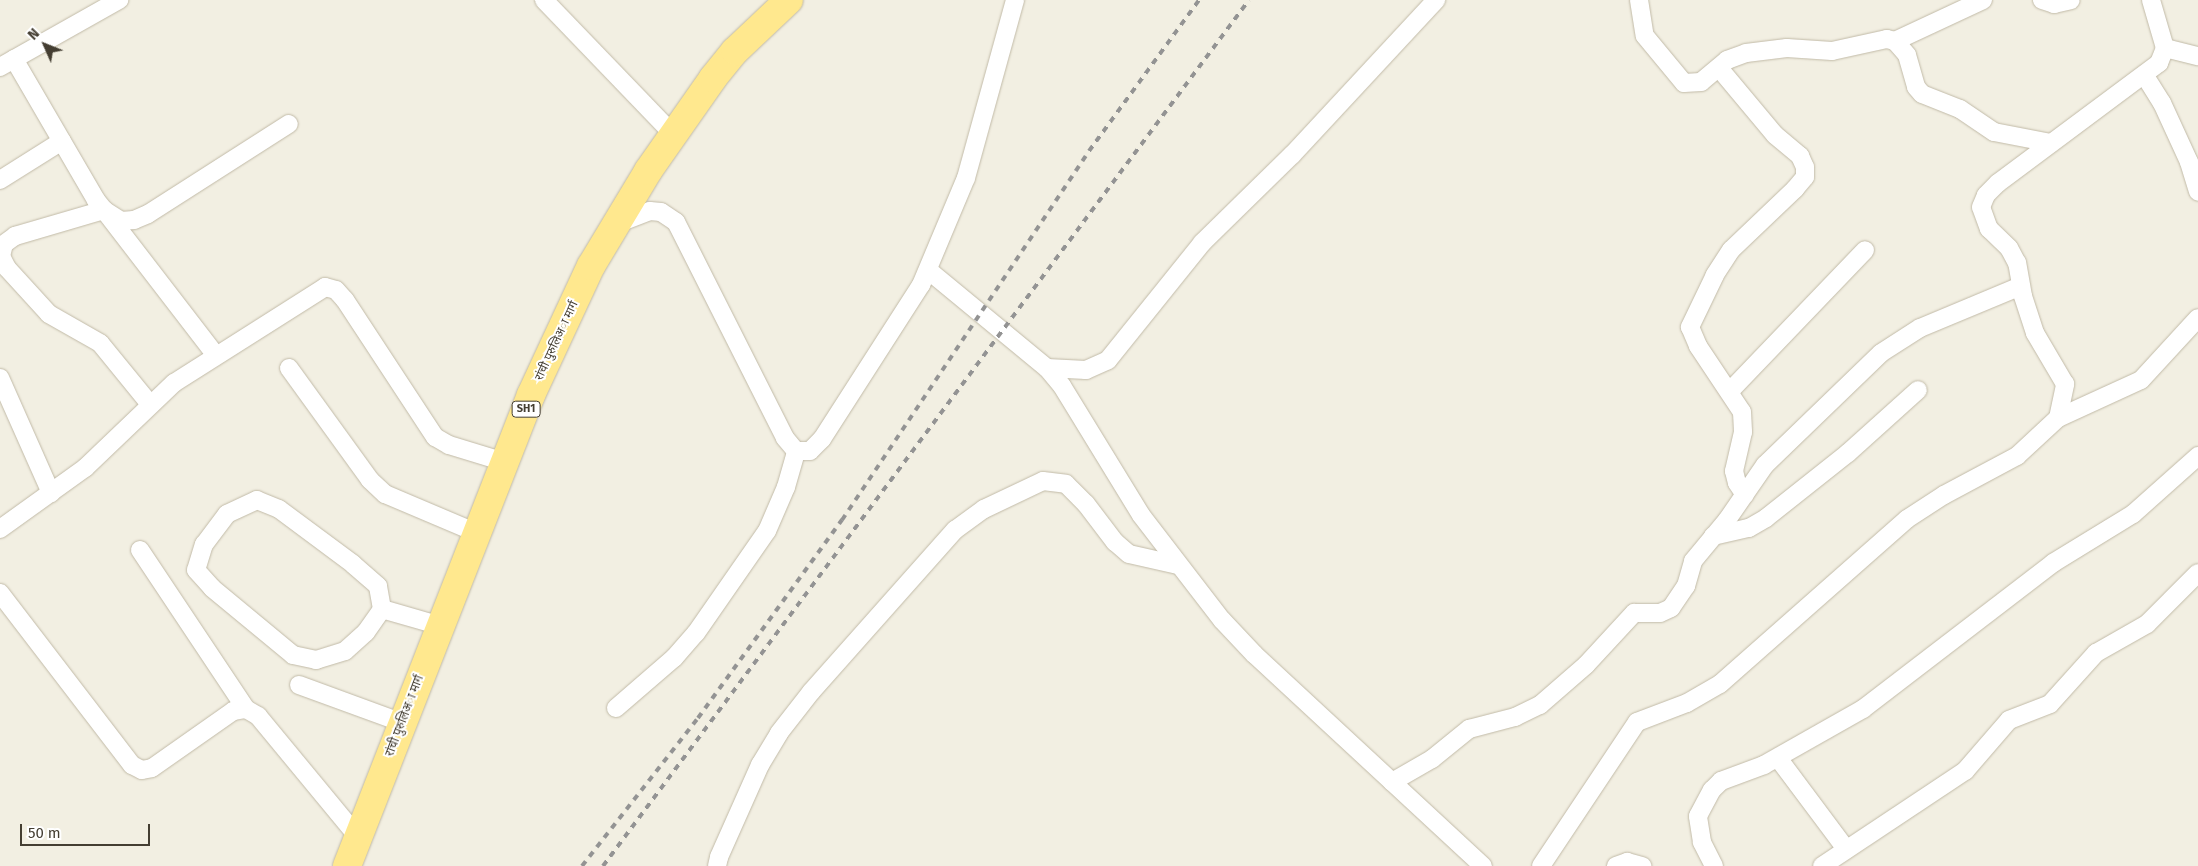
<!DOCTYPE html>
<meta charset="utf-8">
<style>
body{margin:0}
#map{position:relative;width:2198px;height:866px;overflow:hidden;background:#f2efe2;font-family:"Fira Sans","Noto Sans Devanagari",sans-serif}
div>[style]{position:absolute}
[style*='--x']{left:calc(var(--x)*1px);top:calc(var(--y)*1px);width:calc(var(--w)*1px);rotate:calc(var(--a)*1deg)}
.roads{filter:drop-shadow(0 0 1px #c1baa7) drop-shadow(0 0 1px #c1baa7)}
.street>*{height:18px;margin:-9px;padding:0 9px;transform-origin:9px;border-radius:9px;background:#fff}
.primary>*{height:28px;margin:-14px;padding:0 14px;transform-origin:14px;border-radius:14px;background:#ffe88e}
.rail>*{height:4px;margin-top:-2px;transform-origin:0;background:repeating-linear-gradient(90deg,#939393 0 6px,transparent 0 12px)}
span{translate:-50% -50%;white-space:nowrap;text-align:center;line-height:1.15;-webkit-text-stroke:4px #fff;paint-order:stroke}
.shield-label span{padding:1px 4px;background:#fff;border:1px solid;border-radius:4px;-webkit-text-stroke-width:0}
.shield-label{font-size:11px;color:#443e32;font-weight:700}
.street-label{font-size:12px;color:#443e32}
.north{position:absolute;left:20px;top:20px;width:50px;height:50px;-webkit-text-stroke:4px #fff;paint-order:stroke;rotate:314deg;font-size:14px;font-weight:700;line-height:20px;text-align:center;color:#443e32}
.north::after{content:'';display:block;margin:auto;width:18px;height:22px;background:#443e32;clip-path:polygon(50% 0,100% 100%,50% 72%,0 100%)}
.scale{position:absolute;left:20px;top:824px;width:130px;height:22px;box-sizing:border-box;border:2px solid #443e32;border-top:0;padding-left:6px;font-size:15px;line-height:18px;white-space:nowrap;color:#443e32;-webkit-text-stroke:4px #fff;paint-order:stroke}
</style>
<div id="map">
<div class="roads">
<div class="street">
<i style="--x:544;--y:0;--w:187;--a:46.1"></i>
<i style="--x:1639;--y:0;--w:36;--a:81"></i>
<i style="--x:1645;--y:36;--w:61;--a:50.3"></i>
<i style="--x:1684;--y:83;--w:17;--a:-3"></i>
<i style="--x:1701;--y:82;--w:34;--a:-40"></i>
<i style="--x:1727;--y:60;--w:20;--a:-20"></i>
<i style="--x:1746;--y:53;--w:41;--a:-7"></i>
<i style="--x:1787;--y:48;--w:45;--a:3.8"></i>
<i style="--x:1832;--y:51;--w:56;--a:-12.3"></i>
<i style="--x:1887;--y:39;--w:8;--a:14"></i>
<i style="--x:1895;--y:41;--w:18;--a:49"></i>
<i style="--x:1907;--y:55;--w:33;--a:74"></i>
<i style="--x:1916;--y:87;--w:9;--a:49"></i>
<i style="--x:1922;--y:94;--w:41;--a:21.5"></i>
<i style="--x:1960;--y:109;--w:41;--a:34.1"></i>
<i style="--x:1994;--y:132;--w:58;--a:10.9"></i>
<i style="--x:2042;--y:0;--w:13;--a:18"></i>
<i style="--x:2054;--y:4;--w:17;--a:-13"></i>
<i style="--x:1895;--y:41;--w:97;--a:-25"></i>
<i style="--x:2165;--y:48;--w:34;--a:14"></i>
<i style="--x:14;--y:59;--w:163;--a:59.8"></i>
<i style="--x:96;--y:200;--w:13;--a:51"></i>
<i style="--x:104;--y:210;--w:20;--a:33"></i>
<i style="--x:121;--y:221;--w:13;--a:-4"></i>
<i style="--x:134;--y:220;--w:15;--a:-23"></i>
<i style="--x:148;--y:214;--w:167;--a:-32.6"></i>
<i style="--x:0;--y:67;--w:137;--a:-29.4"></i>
<i style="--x:1719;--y:68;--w:87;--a:50.1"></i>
<i style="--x:1775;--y:135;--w:33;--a:40"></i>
<i style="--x:1800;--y:156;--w:12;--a:66"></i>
<i style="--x:1805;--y:167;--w:10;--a:90"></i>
<i style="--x:1805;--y:177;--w:16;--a:130"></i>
<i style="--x:1795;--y:189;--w:88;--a:136.4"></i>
<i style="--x:1731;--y:250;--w:30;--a:123"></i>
<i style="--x:1715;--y:275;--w:58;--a:115.7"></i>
<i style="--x:1690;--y:327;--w:21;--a:67"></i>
<i style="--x:1698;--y:346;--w:79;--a:56.3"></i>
<i style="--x:1742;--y:412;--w:20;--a:87"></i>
<i style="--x:1743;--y:432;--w:40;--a:103"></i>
<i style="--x:1734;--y:471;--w:12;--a:76"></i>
<i style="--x:1737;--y:483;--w:14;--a:56"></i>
<i style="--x:2145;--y:76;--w:32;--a:58"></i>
<i style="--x:2162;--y:103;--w:65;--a:65.4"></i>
<i style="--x:2189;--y:162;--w:31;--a:73"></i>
<i style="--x:0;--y:180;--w:73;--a:-32.2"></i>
<i style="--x:616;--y:224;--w:36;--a:-21"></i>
<i style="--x:650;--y:211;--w:11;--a:5"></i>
<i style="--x:661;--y:212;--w:18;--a:34"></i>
<i style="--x:676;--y:222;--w:242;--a:63.2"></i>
<i style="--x:785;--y:438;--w:17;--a:50"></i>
<i style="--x:796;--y:451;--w:14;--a:0"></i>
<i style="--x:810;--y:451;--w:17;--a:-45"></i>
<i style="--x:822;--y:439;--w:183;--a:-57.3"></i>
<i style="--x:921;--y:285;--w:116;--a:-67.2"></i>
<i style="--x:966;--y:178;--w:185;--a:-74.6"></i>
<i style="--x:928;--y:270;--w:154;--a:39.5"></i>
<i style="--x:1047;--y:368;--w:23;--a:50"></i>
<i style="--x:1062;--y:386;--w:151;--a:58.5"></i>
<i style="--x:1141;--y:515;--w:133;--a:52.4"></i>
<i style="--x:1222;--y:620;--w:47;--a:46.7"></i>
<i style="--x:1254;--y:654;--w:312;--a:42.8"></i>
<i style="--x:289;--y:368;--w:138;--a:54.1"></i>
<i style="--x:370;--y:480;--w:21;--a:43"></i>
<i style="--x:385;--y:494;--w:100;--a:23"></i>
<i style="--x:1047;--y:368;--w:39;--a:3"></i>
<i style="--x:1086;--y:370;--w:24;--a:-24"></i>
<i style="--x:1108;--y:360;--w:150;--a:-51.2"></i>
<i style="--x:1202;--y:243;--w:126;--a:-44.4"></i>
<i style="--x:1292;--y:155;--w:212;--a:-47.1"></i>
<i style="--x:0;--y:378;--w:126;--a:66.1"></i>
<i style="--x:1730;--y:391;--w:195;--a:-46.2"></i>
<i style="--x:149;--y:403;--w:77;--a:-129.2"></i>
<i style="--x:100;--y:343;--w:59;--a:-150.4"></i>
<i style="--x:49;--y:314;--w:62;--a:-132.4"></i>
<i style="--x:7;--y:268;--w:13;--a:-117"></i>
<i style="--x:1;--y:256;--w:12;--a:-76"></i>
<i style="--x:4;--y:244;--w:14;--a:-36"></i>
<i style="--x:15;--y:236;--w:93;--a:-16.3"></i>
<i style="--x:104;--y:210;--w:182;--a:52.4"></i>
<i style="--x:2058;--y:418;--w:91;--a:-24.6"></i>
<i style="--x:2141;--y:380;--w:84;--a:-47.4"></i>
<i style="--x:0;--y:529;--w:105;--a:-35.7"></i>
<i style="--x:85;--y:468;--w:123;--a:-43.7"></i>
<i style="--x:174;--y:383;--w:179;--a:-32.4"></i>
<i style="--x:325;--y:287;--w:11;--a:15"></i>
<i style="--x:336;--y:290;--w:13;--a:48"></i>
<i style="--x:345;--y:300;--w:164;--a:56.7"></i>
<i style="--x:435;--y:437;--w:16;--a:30"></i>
<i style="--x:449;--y:445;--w:59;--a:16.9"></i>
<i style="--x:1713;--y:536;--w:37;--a:-13"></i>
<i style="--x:1749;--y:528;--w:20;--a:-30"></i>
<i style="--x:1766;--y:518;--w:105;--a:-38.4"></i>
<i style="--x:1848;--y:453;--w:94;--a:-42"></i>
<i style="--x:140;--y:550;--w:191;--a:56.3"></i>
<i style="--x:0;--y:593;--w:217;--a:52.5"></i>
<i style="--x:132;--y:765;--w:11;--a:27"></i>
<i style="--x:142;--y:770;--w:10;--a:-11"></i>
<i style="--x:152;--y:768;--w:99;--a:-35.1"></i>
<i style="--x:233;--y:711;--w:13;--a:-9"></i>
<i style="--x:246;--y:709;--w:14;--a:30"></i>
<i style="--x:258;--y:716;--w:157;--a:50.4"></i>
<i style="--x:382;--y:609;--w:23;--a:-100"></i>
<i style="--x:378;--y:586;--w:33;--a:-139"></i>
<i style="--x:353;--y:564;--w:92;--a:-143.4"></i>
<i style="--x:279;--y:509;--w:24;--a:-158"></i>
<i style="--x:257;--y:500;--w:33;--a:155"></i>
<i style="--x:227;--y:514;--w:38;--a:127"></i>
<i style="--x:204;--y:544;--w:27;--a:107"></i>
<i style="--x:196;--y:570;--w:24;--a:48"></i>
<i style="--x:212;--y:588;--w:105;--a:39.6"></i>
<i style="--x:293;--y:655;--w:24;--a:12"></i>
<i style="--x:316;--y:660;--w:30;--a:-17"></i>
<i style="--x:345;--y:651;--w:28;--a:-42"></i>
<i style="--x:366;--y:632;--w:28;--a:-55"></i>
<i style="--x:382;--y:609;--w:61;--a:16.1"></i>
<i style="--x:299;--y:685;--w:111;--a:20.1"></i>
<i style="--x:616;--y:708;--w:77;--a:-40.8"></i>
<i style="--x:674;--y:658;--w:33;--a:-49"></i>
<i style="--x:696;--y:633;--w:124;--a:-55.2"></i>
<i style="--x:767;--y:531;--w:48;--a:-66.6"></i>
<i style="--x:786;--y:487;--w:37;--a:-74"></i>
<i style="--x:1778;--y:758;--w:114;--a:53.2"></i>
<i style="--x:1392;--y:782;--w:46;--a:-29.9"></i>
<i style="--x:1432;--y:759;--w:48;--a:-39"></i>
<i style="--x:1469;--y:729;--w:48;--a:-14.6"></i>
<i style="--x:1515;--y:717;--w:28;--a:-26"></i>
<i style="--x:1540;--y:705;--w:61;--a:-41"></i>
<i style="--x:1586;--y:665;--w:71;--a:-47.3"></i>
<i style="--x:1634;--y:613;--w:26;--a:0"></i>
<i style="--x:1660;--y:613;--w:12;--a:-24"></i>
<i style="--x:1671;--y:608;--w:27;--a:-56"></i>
<i style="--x:1686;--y:586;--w:26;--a:-74"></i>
<i style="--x:1693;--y:561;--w:53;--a:-50.3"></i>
<i style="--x:1727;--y:520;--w:67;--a:-55.4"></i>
<i style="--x:1765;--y:465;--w:161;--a:-44"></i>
<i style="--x:1881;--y:353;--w:46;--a:-32.7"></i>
<i style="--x:1920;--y:328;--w:109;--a:-22.6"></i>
<i style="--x:717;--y:866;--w:9;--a:-77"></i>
<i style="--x:719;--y:857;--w:101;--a:-66"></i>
<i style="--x:760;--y:765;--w:37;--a:-59"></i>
<i style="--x:779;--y:733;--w:52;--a:-52"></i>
<i style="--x:811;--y:692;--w:217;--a:-48.4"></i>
<i style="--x:955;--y:530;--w:36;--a:-36"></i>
<i style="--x:984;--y:509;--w:65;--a:-25.4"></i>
<i style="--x:1043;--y:481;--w:23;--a:7"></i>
<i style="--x:1066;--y:484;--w:28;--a:45"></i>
<i style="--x:1086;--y:504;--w:48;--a:52.7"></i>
<i style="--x:1115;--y:542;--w:18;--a:41"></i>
<i style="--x:1129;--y:554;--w:50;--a:12.7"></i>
<i style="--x:1541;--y:866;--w:173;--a:-56.3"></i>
<i style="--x:1637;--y:722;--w:53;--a:-20.8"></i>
<i style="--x:1687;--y:703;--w:38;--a:-30"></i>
<i style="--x:1720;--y:684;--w:249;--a:-41.4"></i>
<i style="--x:1907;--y:519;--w:44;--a:-33"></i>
<i style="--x:1944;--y:495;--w:83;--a:-28.1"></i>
<i style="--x:2017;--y:456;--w:56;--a:-42.8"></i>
<i style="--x:2058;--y:418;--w:35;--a:-78"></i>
<i style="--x:2065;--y:384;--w:59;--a:-120.5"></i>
<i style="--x:2035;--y:333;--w:39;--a:-108"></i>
<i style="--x:2023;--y:296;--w:34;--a:-100"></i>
<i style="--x:2017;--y:263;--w:17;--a:-118"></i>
<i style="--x:2009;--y:248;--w:28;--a:-136"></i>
<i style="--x:1989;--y:229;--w:23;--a:-110"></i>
<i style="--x:1981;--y:207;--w:13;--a:-67"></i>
<i style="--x:1986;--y:195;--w:17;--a:-45"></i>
<i style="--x:1998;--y:183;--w:201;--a:-36.7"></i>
<i style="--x:2159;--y:63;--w:16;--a:-68"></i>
<i style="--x:2165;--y:48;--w:50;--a:-106.3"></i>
<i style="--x:1616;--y:866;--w:12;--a:-20"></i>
<i style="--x:1627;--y:862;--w:16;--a:15"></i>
<i style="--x:1714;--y:866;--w:27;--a:-117"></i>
<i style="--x:1702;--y:842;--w:26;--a:-99"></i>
<i style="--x:1698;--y:816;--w:30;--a:-62"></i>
<i style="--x:1712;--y:790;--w:13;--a:-45"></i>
<i style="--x:1721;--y:781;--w:46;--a:-20.4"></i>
<i style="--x:1764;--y:765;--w:114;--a:-29.5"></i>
<i style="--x:1863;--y:709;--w:240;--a:-37.5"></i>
<i style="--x:2053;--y:563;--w:94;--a:-31.5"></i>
<i style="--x:2133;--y:514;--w:87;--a:-41.7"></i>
<i style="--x:1822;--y:866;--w:172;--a:-33.6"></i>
<i style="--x:1965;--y:771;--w:67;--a:-49.2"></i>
<i style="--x:2009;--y:720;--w:44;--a:-21.3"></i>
<i style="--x:2050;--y:704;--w:69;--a:-48"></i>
<i style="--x:2096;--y:653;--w:59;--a:-29.6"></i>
<i style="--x:2147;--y:624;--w:72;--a:-45"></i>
</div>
<div class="primary">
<i style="--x:347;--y:866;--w:506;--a:-68.66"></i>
<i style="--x:531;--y:395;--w:142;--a:-65.1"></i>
<i style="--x:591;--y:266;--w:111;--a:-59"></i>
<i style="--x:648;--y:171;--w:113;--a:-55"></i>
<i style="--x:713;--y:78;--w:35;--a:-51"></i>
<i style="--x:735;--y:51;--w:74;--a:-43.4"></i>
</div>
</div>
<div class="rail">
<i style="--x:582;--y:866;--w:188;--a:-51.9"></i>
<i style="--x:698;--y:718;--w:245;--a:-54"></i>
<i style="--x:842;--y:520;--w:444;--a:-56.2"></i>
<i style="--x:1089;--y:151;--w:187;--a:-53.9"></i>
<i style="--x:603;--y:866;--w:1080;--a:-53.28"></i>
</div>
<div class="shield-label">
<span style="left:526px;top:409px">SH1</span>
</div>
<div class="street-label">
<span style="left:557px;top:341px;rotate:-65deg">रांची पुरुलिअा मार्ग</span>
<span style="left:405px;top:716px;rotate:-69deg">रांची पुरुलिअा मार्ग</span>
</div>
<div class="north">N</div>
<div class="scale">50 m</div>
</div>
